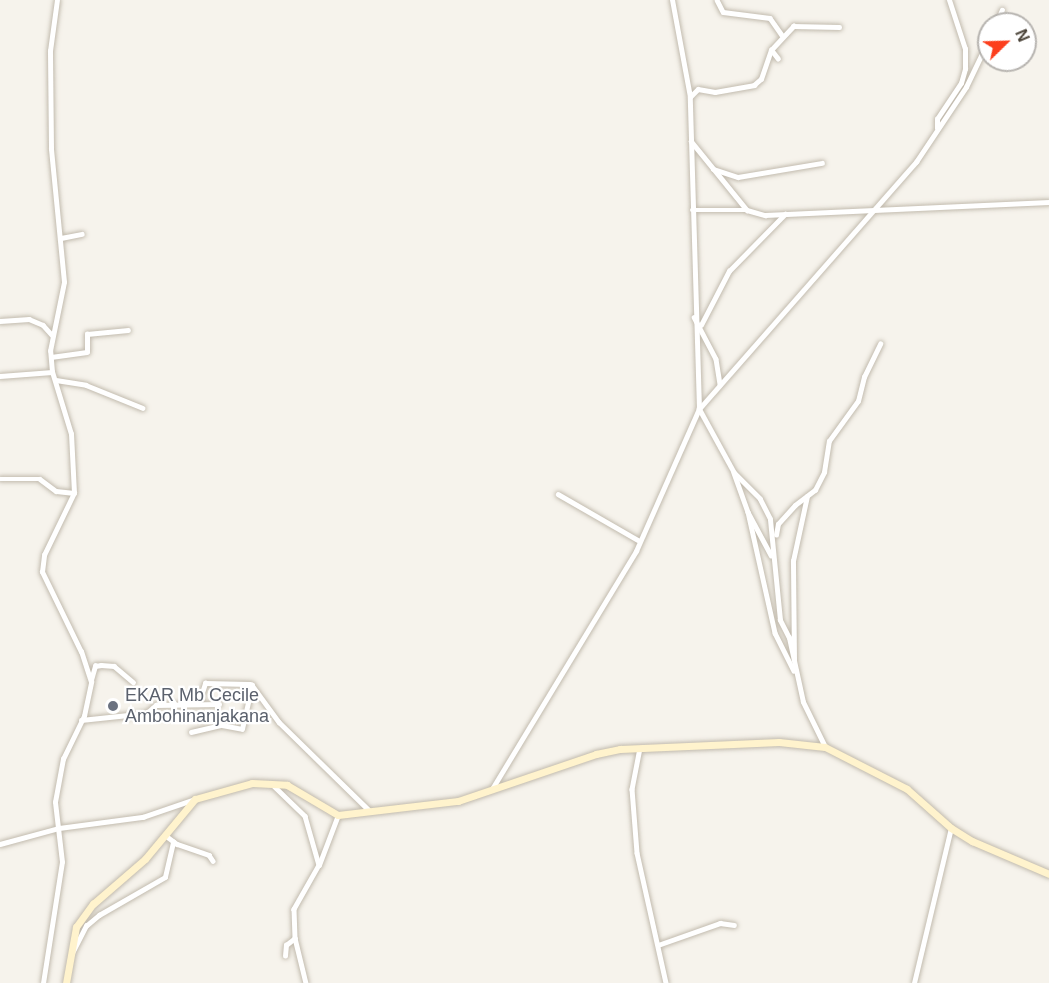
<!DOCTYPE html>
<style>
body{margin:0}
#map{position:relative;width:1049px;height:983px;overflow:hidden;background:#f6f3ec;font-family:Arial,sans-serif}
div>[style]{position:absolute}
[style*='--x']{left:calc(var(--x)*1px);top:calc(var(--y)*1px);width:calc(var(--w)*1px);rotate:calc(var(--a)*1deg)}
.roads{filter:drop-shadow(0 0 2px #c2bbae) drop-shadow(0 0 2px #c2bbae)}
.street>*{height:4.5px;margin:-2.25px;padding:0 2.25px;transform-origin:2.25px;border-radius:2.25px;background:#fff}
.secondary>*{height:7px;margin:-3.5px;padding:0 3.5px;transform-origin:3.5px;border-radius:3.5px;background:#fff3cd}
.dots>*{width:16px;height:16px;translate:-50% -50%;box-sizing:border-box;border:3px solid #fff;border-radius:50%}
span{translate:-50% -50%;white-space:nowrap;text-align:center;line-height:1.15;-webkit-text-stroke:4.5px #fff;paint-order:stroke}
.worship-label{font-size:18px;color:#5b616d}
.left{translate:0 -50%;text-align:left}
.north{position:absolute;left:977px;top:12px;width:60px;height:60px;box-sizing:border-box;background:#fff;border:2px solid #b7b4b0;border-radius:50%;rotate:67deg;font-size:16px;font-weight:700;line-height:24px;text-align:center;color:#4b4439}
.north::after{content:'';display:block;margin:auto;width:21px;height:27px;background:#fc3f1d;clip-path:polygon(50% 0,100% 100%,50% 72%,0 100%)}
</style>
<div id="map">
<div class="roads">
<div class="street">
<i style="--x:717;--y:0;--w:13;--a:63"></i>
<i style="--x:723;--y:12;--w:47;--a:7.3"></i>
<i style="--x:770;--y:18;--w:21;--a:55"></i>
<i style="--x:996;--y:24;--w:15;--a:-67"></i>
<i style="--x:778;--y:59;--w:11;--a:-128"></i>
<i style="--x:771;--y:50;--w:33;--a:-47"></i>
<i style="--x:793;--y:26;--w:46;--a:1.2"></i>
<i style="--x:690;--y:97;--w:11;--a:-45"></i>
<i style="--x:698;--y:89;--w:17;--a:10"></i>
<i style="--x:715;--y:92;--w:40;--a:-10"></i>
<i style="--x:754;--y:85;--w:9;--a:-41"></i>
<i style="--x:761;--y:79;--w:31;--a:-71"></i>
<i style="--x:937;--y:128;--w:9;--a:-90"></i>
<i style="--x:937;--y:119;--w:43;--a:-56.3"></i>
<i style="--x:961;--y:83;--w:15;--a:-74"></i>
<i style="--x:965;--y:69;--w:20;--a:-90"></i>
<i style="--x:965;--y:49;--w:52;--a:-108.1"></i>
<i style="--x:691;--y:141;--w:89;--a:50.9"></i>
<i style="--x:747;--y:210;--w:19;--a:16"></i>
<i style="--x:765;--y:215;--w:284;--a:-2.6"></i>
<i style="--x:713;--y:169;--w:26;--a:18"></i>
<i style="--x:738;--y:177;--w:85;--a:-9.5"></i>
<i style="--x:692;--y:210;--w:55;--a:0"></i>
<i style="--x:61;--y:238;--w:21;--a:-11"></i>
<i style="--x:694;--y:317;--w:47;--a:62.4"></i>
<i style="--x:716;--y:359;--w:26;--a:81"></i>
<i style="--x:0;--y:321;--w:29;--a:-4"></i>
<i style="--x:29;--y:319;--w:15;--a:23"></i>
<i style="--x:43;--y:325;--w:13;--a:48"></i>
<i style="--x:701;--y:325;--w:61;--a:-62.6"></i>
<i style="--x:729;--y:271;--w:80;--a:-45.5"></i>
<i style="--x:51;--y:357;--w:36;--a:-8"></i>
<i style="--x:87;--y:352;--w:18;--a:-90"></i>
<i style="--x:87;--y:334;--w:41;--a:-5.6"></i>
<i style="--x:0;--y:376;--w:52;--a:-4.4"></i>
<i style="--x:56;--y:380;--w:30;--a:9"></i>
<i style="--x:86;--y:385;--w:61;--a:22"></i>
<i style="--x:734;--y:473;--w:41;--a:70.3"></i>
<i style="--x:748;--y:512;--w:49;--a:61.9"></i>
<i style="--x:0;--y:479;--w:40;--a:0"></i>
<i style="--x:40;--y:479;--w:20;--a:37"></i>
<i style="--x:56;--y:491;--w:18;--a:6"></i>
<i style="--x:558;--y:494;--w:92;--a:29.9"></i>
<i style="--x:748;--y:512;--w:124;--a:77.4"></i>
<i style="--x:775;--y:633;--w:42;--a:63.4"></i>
<i style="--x:776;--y:535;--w:11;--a:-80"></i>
<i style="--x:778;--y:524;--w:25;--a:-48"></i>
<i style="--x:795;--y:505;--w:25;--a:-37"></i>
<i style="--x:815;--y:490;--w:20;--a:-63"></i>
<i style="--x:824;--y:472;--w:31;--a:-81"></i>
<i style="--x:829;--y:441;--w:49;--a:-54.1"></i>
<i style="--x:858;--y:401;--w:25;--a:-76"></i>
<i style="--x:864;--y:377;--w:37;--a:-64"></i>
<i style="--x:794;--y:660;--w:99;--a:-90.6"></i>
<i style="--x:793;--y:561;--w:66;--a:-77.8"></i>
<i style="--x:91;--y:680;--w:15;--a:-74"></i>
<i style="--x:95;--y:666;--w:6;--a:-9"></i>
<i style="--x:101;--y:665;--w:13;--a:4"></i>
<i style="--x:114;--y:666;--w:25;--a:40"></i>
<i style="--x:199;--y:702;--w:20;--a:-72"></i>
<i style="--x:205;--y:683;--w:45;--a:1.3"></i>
<i style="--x:81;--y:720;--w:66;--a:-6.1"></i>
<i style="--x:147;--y:713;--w:12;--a:-42"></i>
<i style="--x:156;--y:705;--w:63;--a:-0.9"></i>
<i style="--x:191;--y:732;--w:32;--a:-13"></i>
<i style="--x:222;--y:725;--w:20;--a:11"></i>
<i style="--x:242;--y:729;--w:45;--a:-77.2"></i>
<i style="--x:252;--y:685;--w:46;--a:53.9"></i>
<i style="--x:279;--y:722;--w:127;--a:44.4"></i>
<i style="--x:825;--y:747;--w:50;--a:-116.1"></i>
<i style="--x:803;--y:702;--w:66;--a:-102.3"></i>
<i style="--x:789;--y:638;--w:20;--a:-117"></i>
<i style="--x:780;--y:620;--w:101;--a:-95.7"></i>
<i style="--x:770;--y:519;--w:22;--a:-117"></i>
<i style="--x:760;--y:499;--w:37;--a:-135"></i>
<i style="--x:734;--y:473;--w:73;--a:-118.7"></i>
<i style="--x:699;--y:409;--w:329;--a:-48.7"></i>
<i style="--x:916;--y:162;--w:90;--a:-56.3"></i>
<i style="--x:966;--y:87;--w:53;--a:-64.4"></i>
<i style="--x:640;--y:748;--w:42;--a:101"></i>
<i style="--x:632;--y:789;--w:64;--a:85.5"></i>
<i style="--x:637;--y:853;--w:133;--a:77.4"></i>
<i style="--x:272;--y:784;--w:46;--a:44.1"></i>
<i style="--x:305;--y:816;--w:51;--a:74.1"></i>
<i style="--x:319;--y:865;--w:51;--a:119.6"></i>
<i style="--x:294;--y:909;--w:29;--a:88"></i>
<i style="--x:295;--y:938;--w:46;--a:76.3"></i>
<i style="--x:492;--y:789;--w:278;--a:-58.8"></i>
<i style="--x:636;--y:551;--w:155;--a:-66.1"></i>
<i style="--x:699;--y:409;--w:312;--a:-91.7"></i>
<i style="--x:690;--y:97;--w:99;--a:-100.5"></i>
<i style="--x:165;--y:835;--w:15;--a:37"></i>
<i style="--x:177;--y:844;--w:34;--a:19"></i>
<i style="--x:209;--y:855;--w:7;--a:56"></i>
<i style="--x:0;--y:844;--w:61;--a:-15.2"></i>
<i style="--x:59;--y:828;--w:85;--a:-7.5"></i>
<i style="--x:143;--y:817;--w:55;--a:-19.1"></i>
<i style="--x:319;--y:865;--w:53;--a:-69.2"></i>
<i style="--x:658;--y:945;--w:66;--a:-19.5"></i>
<i style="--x:720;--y:923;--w:14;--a:8"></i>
<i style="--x:71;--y:955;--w:33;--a:-63"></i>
<i style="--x:86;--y:926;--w:17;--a:-40"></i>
<i style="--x:99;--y:915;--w:76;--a:-29.9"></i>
<i style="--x:165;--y:877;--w:36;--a:-77"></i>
<i style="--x:285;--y:956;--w:11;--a:-85"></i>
<i style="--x:286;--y:945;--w:11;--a:-38"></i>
<i style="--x:43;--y:983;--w:122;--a:-81.1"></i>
<i style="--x:62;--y:862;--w:60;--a:-96.7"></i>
<i style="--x:55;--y:802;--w:44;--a:-79.5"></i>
<i style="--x:63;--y:759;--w:48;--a:-64"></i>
<i style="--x:84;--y:716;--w:35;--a:-78"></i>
<i style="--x:91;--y:682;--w:32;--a:-108"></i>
<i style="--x:81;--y:652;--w:89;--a:-116"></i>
<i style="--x:42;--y:572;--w:17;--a:-83"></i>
<i style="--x:44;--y:555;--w:69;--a:-64.2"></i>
<i style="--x:74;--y:493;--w:59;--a:-92.9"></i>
<i style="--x:71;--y:434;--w:65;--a:-107"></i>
<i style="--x:52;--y:372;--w:21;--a:-95"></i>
<i style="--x:50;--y:351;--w:70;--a:-78.5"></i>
<i style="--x:64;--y:282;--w:134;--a:-95.6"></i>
<i style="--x:51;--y:149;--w:98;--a:-90.6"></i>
<i style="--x:50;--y:51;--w:51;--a:-82.2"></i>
<i style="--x:914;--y:983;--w:159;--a:-76.6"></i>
</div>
<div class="secondary">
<i style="--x:66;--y:983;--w:57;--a:-79.9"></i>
<i style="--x:76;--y:927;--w:29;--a:-54"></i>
<i style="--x:93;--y:904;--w:69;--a:-40.9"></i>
<i style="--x:145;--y:859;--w:78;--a:-50.2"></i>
<i style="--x:195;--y:799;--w:59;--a:-15.7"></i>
<i style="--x:252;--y:783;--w:35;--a:3"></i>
<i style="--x:287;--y:785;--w:59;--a:30.5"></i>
<i style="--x:338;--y:815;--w:121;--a:-6.7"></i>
<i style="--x:458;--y:801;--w:146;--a:-18.8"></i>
<i style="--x:596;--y:754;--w:25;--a:-12"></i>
<i style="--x:620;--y:749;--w:159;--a:-2.5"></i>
<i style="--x:779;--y:742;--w:46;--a:6.2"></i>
<i style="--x:825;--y:747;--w:92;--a:27.1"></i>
<i style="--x:907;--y:789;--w:59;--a:41.6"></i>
<i style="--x:951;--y:828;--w:25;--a:32"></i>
<i style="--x:972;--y:841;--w:84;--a:23.2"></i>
</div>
</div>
<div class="dots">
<i style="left:113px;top:706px;background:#6b7280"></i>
</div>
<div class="worship-label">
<span class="left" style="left:125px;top:706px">EKAR Mb Cecile<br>Ambohinanjakana</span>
</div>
<div class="north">N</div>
</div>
